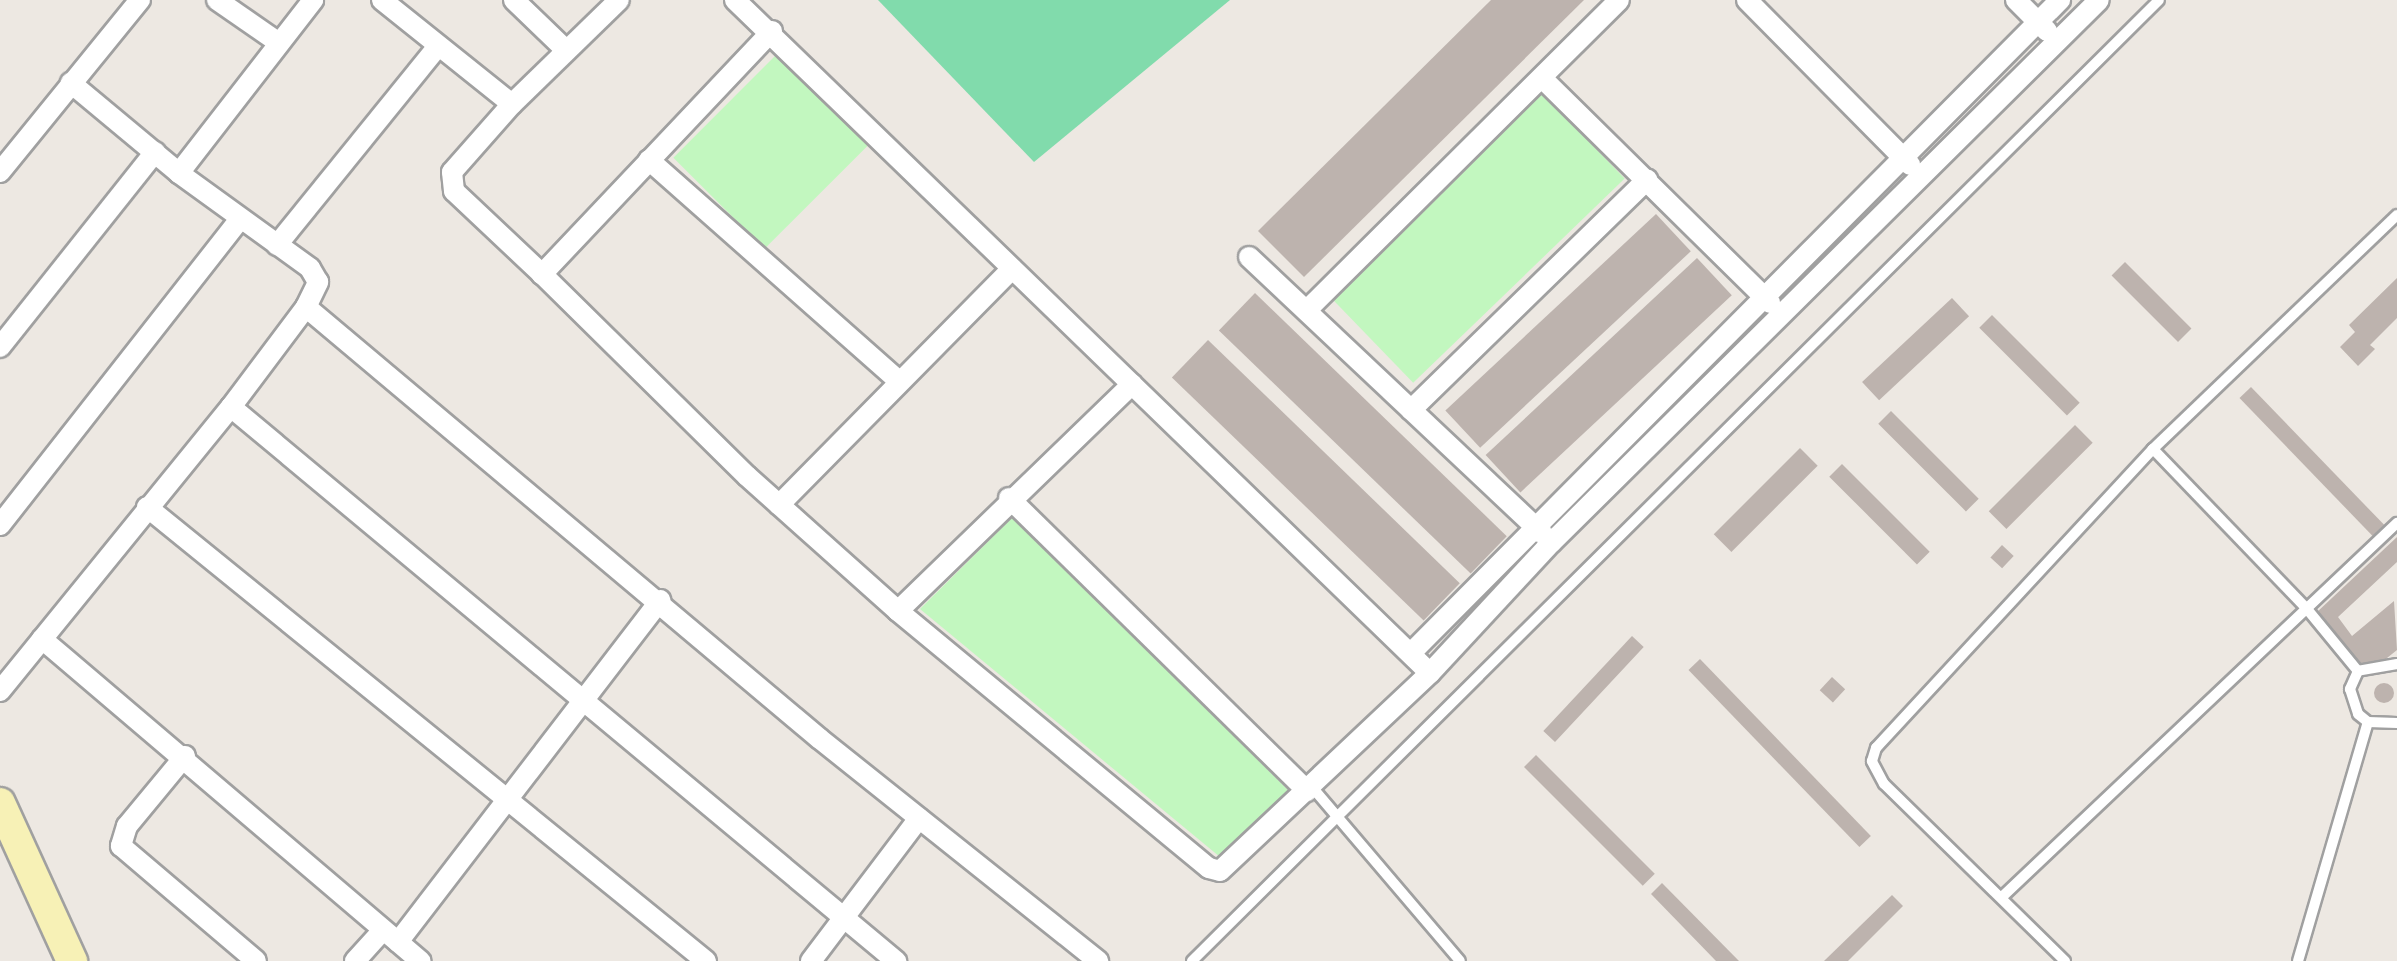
<!DOCTYPE html>
<style>
body{margin:0}
#map{position:relative;width:2397px;height:961px;overflow:hidden;background:#ede8e2;font-family:Karla,sans-serif}
div>[style]{position:absolute}
.park>*{inset:0;background:#c2f7bf;transform-origin:0 0}
.pitch>*{inset:0;background:#81dbac}
.building>*{inset:0;background:#bdb3ae;transform-origin:0 0}
.round{border-radius:50%}
.roads{filter:drop-shadow(2px 0 #a0a0a0) drop-shadow(-2px 0 #a0a0a0) drop-shadow(0 2px #a0a0a0) drop-shadow(0 -2px #a0a0a0)}
.lane>*{height:10px;margin:-5px;padding:0 5px;transform-origin:5px;border-radius:5px;background:#fff}
.street>*{height:20px;margin:-10px;padding:0 10px;transform-origin:10px;border-radius:10px;background:#fff}
.secondary>*{height:30px;margin:-15px;padding:0 15px;transform-origin:15px;border-radius:15px;background:#f7f1b6}
span{translate:-50% -50%;white-space:nowrap;text-align:center;line-height:1.15;-webkit-text-stroke:6px #fff;paint-order:stroke}
</style>
<div id="map">
<div class="park">
<div style="left:778px;top:53px;width:129px;height:148px;rotate:45deg"></div>
<div style="left:1542px;top:93px;width:119px;height:294px;rotate:46deg"></div>
<div style="clip-path:polygon(1014px 516px,1289px 791px,1220px 857px,920px 609px)"></div>
</div>
<div class="pitch">
<div style="clip-path:polygon(878px 0,1230px 0,1034px 162px)"></div>
</div>
<div class="building">
<div style="clip-path:polygon(1491px 0,1584px 0,1304px 277px,1258px 231px)"></div>
<div style="left:1656px;top:214px;width:51px;height:288px;rotate:47deg"></div>
<div style="left:1697px;top:258px;width:51px;height:289px;rotate:47deg"></div>
<div style="left:2125px;top:262px;width:94px;height:19px;rotate:45deg"></div>
<div style="clip-path:polygon(2397px 278px,2397px 318px,2370px 345px,2375px 349px,2358px 366px,2340px 347px,2355px 332px,2349px 325px)"></div>
<div style="left:1255px;top:293px;width:350px;height:52px;rotate:44deg"></div>
<div style="left:1952px;top:298px;width:25px;height:123px;rotate:47deg"></div>
<div style="left:1992px;top:315px;width:124px;height:18px;rotate:45deg"></div>
<div style="left:1208px;top:340px;width:350px;height:52px;rotate:44deg"></div>
<div style="left:2251px;top:387px;width:192px;height:16px;rotate:46deg"></div>
<div style="left:1891px;top:411px;width:124px;height:18px;rotate:45deg"></div>
<div style="left:2075px;top:425px;width:25px;height:122px;rotate:45deg"></div>
<div style="left:1800px;top:448px;width:25px;height:122px;rotate:45deg"></div>
<div style="left:1842px;top:464px;width:124px;height:18px;rotate:45deg"></div>
<div style="clip-path:polygon(2397px 537px,2397px 562px,2338px 617px,2352px 636px,2394px 601px,2397px 650px,2377px 666px,2372px 661px,2357px 667px,2316px 613px)"></div>
<div style="left:2002px;top:545px;width:16px;height:17px;rotate:43deg"></div>
<div style="left:1632px;top:636px;width:16px;height:130px;rotate:43deg"></div>
<div style="left:1700px;top:659px;width:246px;height:16px;rotate:46deg"></div>
<div style="left:1832px;top:677px;width:18px;height:18px;rotate:43deg"></div>
<div class="round" style="left:2374px;top:683px;width:20px;height:20px"></div>
<div style="left:1536px;top:755px;width:168px;height:17px;rotate:45deg"></div>
<div style="clip-path:polygon(1662px 883px,1739px 961px,1716px 961px,1651px 894px)"></div>
<div style="clip-path:polygon(1892px 895px,1903px 906px,1848px 961px,1824px 961px)"></div>
</div>
<div class="roads">
<div class="lane">
<div style="left:2153px;top:449px;width:222px;rotate:46.1deg"></div>
<div style="left:2307px;top:609px;width:80px;rotate:50.6deg"></div>
<div style="left:2397px;top:664px;width:40px;rotate:170deg"></div>
<div style="left:2358px;top:671px;width:20px;rotate:114deg"></div>
<div style="left:2350px;top:689px;width:26px;rotate:72deg"></div>
<div style="left:2358px;top:714px;width:13px;rotate:39deg"></div>
<div style="left:2368px;top:722px;width:29px;rotate:2deg"></div>
<div style="left:1312px;top:787px;width:228px;rotate:49.6deg"></div>
<div style="left:2003px;top:896px;width:543px;rotate:-43.43deg"></div>
<div style="left:1192px;top:961px;width:1363px;rotate:-44.82deg"></div>
<div style="left:2065px;top:961px;width:253px;rotate:-135.6deg"></div>
<div style="left:1884px;top:784px;width:26px;rotate:-118deg"></div>
<div style="left:1872px;top:761px;width:14px;rotate:-73deg"></div>
<div style="left:1876px;top:748px;width:408px;rotate:-47.2deg"></div>
<div style="left:2153px;top:449px;width:338px;rotate:-43.8deg"></div>
<div style="left:2298px;top:961px;width:249px;rotate:-73.7deg"></div>
</div>
<div class="street">
<div style="left:217px;top:0;width:75px;rotate:34.7deg"></div>
<div style="left:382px;top:0;width:166px;rotate:38.7deg"></div>
<div style="left:514px;top:0;width:72px;rotate:43.9deg"></div>
<div style="left:735px;top:0;width:967px;rotate:44.08deg"></div>
<div style="left:1747px;top:0;width:232px;rotate:45.3deg"></div>
<div style="left:2016px;top:0;width:44px;rotate:45deg"></div>
<div style="left:772px;top:31px;width:335px;rotate:133.4deg"></div>
<div style="left:542px;top:274px;width:288px;rotate:44.6deg"></div>
<div style="left:747px;top:476px;width:203px;rotate:41.8deg"></div>
<div style="left:898px;top:611px;width:403px;rotate:39.6deg"></div>
<div style="left:1209px;top:868px;width:11px;rotate:15deg"></div>
<div style="left:1220px;top:871px;width:289px;rotate:-43.3deg"></div>
<div style="left:1430px;top:673px;width:178px;rotate:-47.1deg"></div>
<div style="left:1551px;top:543px;width:771px;rotate:-44.74deg"></div>
<div style="left:1543px;top:79px;width:319px;rotate:44.6deg"></div>
<div style="left:649px;top:160px;width:334px;rotate:41.5deg"></div>
<div style="left:0;top:172px;width:222px;rotate:-50.9deg"></div>
<div style="left:179px;top:173px;width:219px;rotate:-52.2deg"></div>
<div style="left:277px;top:245px;width:256px;rotate:-51deg"></div>
<div style="left:1249px;top:257px;width:404px;rotate:43.3deg"></div>
<div style="left:542px;top:274px;width:121px;rotate:-136.7deg"></div>
<div style="left:454px;top:191px;width:19px;rotate:-96deg"></div>
<div style="left:452px;top:172px;width:91px;rotate:-48.6deg"></div>
<div style="left:512px;top:104px;width:149px;rotate:-44.2deg"></div>
<div style="left:306px;top:307px;width:671px;rotate:40.05deg"></div>
<div style="left:820px;top:739px;width:356px;rotate:38.6deg"></div>
<div style="left:1308px;top:309px;width:438px;rotate:-44.8deg"></div>
<div style="left:0;top:347px;width:249px;rotate:-51.5deg"></div>
<div style="left:231px;top:407px;width:866px;rotate:39.8deg"></div>
<div style="left:1411px;top:410px;width:330px;rotate:-44.3deg"></div>
<div style="left:1009px;top:498px;width:418px;rotate:44.5deg"></div>
<div style="left:779px;top:505px;width:332px;rotate:-45.4deg"></div>
<div style="left:147px;top:507px;width:720px;rotate:39.08deg"></div>
<div style="left:0;top:525px;width:389px;rotate:-51.9deg"></div>
<div style="left:898px;top:611px;width:326px;rotate:-44.1deg"></div>
<div style="left:42px;top:639px;width:497px;rotate:40.4deg"></div>
<div style="left:1411px;top:653px;width:921px;rotate:-45.18deg"></div>
<div style="left:0;top:691px;width:366px;rotate:-50.9deg"></div>
<div style="left:231px;top:407px;width:125px;rotate:-53.1deg"></div>
<div style="left:306px;top:307px;width:28px;rotate:-64deg"></div>
<div style="left:318px;top:282px;width:16px;rotate:-120deg"></div>
<div style="left:310px;top:268px;width:162px;rotate:-144.1deg"></div>
<div style="left:179px;top:173px;width:141px;rotate:-140.2deg"></div>
<div style="left:185px;top:756px;width:91px;rotate:129.6deg"></div>
<div style="left:127px;top:826px;width:21px;rotate:107deg"></div>
<div style="left:121px;top:846px;width:177px;rotate:40.4deg"></div>
<div style="left:398px;top:942px;width:431px;rotate:-52.5deg"></div>
<div style="left:355px;top:961px;width:42px;rotate:-47.9deg"></div>
<div style="left:811px;top:961px;width:179px;rotate:-52.9deg"></div>
</div>
<div class="secondary">
<div style="left:0;top:803px;width:174px;rotate:65.5deg"></div>
</div>
</div>
</div>
